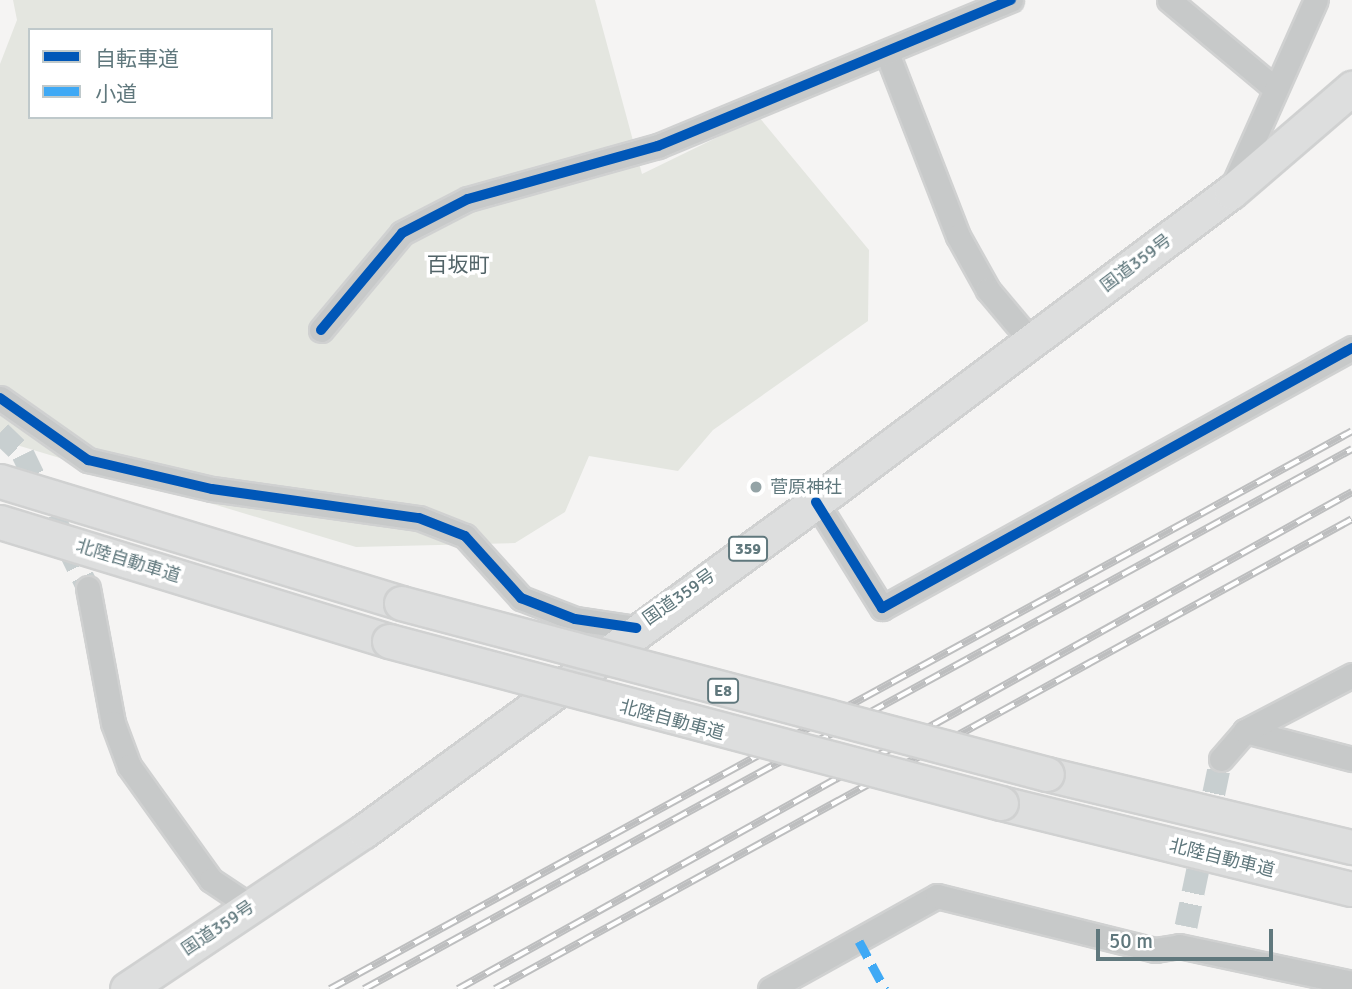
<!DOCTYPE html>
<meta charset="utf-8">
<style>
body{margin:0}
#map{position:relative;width:1352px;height:989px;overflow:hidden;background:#f5f4f3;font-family:Signika,"Noto Sans JP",sans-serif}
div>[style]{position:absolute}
.green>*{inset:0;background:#e4e6e0}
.minor-tunnel>*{height:23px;margin-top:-11.5px;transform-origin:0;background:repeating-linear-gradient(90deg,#c8cfd0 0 23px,transparent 0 34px)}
.roads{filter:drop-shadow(2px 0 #d0d1d1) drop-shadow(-2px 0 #d0d1d1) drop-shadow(0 2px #d0d1d1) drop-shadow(0 -2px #d0d1d1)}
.minor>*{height:23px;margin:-11.5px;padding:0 11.5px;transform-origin:11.5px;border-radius:11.5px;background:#c7c9c9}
.highway>*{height:33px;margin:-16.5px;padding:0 16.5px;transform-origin:16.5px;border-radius:16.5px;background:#dddede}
.rail>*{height:8px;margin-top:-4px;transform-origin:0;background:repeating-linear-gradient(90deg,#fff 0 16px,#bdbebf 0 32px);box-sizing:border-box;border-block:2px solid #bdbebf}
.bridges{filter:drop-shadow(2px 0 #d0d1d1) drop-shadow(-2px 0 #d0d1d1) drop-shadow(0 2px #d0d1d1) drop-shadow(0 -2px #d0d1d1)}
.highway-bridge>*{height:33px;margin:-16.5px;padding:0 16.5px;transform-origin:16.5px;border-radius:16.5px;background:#dddede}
.quiet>*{height:9px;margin-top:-4.5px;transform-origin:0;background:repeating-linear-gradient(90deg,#3fa9f5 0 18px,transparent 0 27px)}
.cycleway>*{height:10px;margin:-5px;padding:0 5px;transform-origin:5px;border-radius:5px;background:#0057b8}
.dots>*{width:19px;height:19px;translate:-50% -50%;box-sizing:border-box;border:4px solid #fff;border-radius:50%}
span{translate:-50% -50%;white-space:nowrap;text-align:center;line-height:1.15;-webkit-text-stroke:7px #fff;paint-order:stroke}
.shield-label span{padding:2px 5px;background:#fff;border:2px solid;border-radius:5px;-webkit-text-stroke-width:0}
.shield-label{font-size:16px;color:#60787d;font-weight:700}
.street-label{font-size:18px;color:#60787d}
.poi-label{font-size:18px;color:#60787d}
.left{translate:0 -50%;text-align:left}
.quarter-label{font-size:21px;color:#526468}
.legend{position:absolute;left:28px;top:28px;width:245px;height:91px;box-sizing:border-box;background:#fff;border:2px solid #bfc9cb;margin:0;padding:9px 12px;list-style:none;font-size:21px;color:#60787d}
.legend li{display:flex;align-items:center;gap:14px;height:35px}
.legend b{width:35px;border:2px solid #bfc9cb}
.scale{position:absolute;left:1096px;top:929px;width:177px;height:32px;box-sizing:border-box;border:4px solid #60787d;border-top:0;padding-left:9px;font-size:21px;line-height:24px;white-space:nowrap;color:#60787d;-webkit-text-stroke:5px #fff;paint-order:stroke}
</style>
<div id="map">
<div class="green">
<div style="clip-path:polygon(evenodd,13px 0,595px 0,642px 174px,759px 117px,869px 250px,868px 321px,713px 430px,678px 471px,589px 456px,565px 512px,515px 543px,356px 547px,0 440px,0 64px,17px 20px,13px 0,30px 30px,271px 30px,271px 117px,30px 117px,30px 30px)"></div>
</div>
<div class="minor-tunnel">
<div style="left:0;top:432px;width:32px;rotate:44deg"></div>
<div style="left:23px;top:454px;width:149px;rotate:64.1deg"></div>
<div style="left:1186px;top:926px;width:171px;rotate:-78.2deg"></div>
</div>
<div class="roads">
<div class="minor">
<div style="left:1169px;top:0;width:136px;rotate:39.9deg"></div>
<div style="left:887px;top:53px;width:196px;rotate:68.8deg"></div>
<div style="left:958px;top:236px;width:62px;rotate:60.9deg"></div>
<div style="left:988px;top:290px;width:67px;rotate:49.9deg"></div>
<div style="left:1233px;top:186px;width:204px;rotate:-66deg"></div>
<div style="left:321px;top:330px;width:126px;rotate:-50.1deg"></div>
<div style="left:402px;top:233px;width:74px;rotate:-27.3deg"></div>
<div style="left:468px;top:199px;width:197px;rotate:-15.6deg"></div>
<div style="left:658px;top:146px;width:382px;rotate:-22.5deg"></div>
<div style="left:0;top:398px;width:108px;rotate:35.2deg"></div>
<div style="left:88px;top:460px;width:127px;rotate:13.2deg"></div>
<div style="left:212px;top:489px;width:209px;rotate:8deg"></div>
<div style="left:419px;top:518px;width:49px;rotate:21.4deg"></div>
<div style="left:465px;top:536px;width:84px;rotate:47.9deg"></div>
<div style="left:521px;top:598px;width:58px;rotate:21.3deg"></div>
<div style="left:575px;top:619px;width:62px;rotate:8.4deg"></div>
<div style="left:816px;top:502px;width:125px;rotate:58.1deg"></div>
<div style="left:882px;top:608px;width:537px;rotate:-28.95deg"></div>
<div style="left:88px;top:588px;width:137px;rotate:79.5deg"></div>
<div style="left:113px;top:723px;width:46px;rotate:69.6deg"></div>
<div style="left:129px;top:766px;width:140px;rotate:54.3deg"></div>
<div style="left:211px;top:880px;width:47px;rotate:33.7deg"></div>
<div style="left:1245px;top:731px;width:111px;rotate:14.7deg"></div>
<div style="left:1221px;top:759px;width:37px;rotate:-49deg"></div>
<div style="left:1245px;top:731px;width:121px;rotate:-27.6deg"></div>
<div style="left:770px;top:989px;width:191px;rotate:-29.1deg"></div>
<div style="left:937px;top:896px;width:225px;rotate:13.9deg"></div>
<div style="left:1155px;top:950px;width:24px;rotate:-9deg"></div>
<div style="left:1179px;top:946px;width:177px;rotate:12.1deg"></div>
</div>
<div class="highway">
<div style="left:0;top:481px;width:419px;rotate:16.9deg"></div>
<div style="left:0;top:522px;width:407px;rotate:17deg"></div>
<div style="left:1047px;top:774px;width:314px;rotate:13.5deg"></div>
<div style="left:1001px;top:803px;width:361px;rotate:13.8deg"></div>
<div style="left:127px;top:989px;width:285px;rotate:-33.7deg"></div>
<div style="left:364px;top:831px;width:578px;rotate:-36.06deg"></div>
<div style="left:831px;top:491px;width:499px;rotate:-36.8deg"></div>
<div style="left:1231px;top:192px;width:160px;rotate:-40.7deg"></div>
</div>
</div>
<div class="rail">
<div style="left:330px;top:989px;width:1164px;rotate:-28.63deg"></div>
<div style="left:364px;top:989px;width:1126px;rotate:-28.66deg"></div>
<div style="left:458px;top:989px;width:1023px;rotate:-29.07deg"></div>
<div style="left:495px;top:989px;width:977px;rotate:-28.74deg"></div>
</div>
<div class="bridges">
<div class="highway-bridge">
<div style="left:401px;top:603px;width:668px;rotate:14.83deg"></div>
<div style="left:389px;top:641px;width:633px;rotate:14.83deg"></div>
</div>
</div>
<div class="quiet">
<div style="left:859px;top:941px;width:55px;rotate:61.6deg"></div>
</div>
<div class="cycleway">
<div style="left:321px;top:330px;width:126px;rotate:-50.1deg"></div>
<div style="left:402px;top:233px;width:74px;rotate:-27.3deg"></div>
<div style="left:468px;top:199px;width:197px;rotate:-15.6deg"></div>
<div style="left:658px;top:146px;width:382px;rotate:-22.5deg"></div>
<div style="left:0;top:398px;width:108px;rotate:35.2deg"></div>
<div style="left:88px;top:460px;width:127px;rotate:13.2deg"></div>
<div style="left:212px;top:489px;width:209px;rotate:8deg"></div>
<div style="left:419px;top:518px;width:49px;rotate:21.4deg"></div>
<div style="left:465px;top:536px;width:84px;rotate:47.9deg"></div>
<div style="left:521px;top:598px;width:58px;rotate:21.3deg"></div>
<div style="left:575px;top:619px;width:62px;rotate:8.4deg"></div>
<div style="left:816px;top:502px;width:125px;rotate:58.1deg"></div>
<div style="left:882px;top:608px;width:537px;rotate:-28.95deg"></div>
</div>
<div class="dots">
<div style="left:756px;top:487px;background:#94a3a6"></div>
</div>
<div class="shield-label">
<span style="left:748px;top:549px">359</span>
<span style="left:723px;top:691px">E8</span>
</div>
<div class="street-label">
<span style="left:1136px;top:263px;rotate:-37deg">国道359号</span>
<span style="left:128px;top:561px;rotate:17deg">北陸自動車道</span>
<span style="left:679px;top:597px;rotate:-35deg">国道359号</span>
<span style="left:672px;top:720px;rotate:15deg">北陸自動車道</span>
<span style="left:1222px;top:858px;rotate:14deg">北陸自動車道</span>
<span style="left:218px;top:928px;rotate:-34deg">国道359号</span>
</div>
<div class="poi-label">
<span class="left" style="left:770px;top:487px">菅原神社</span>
</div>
<div class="quarter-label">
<span style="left:458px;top:265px">百坂町</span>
</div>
<ul class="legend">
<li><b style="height:9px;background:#0057b8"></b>自転車道</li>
<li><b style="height:9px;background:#3fa9f5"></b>小道</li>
</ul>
<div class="scale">50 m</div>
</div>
